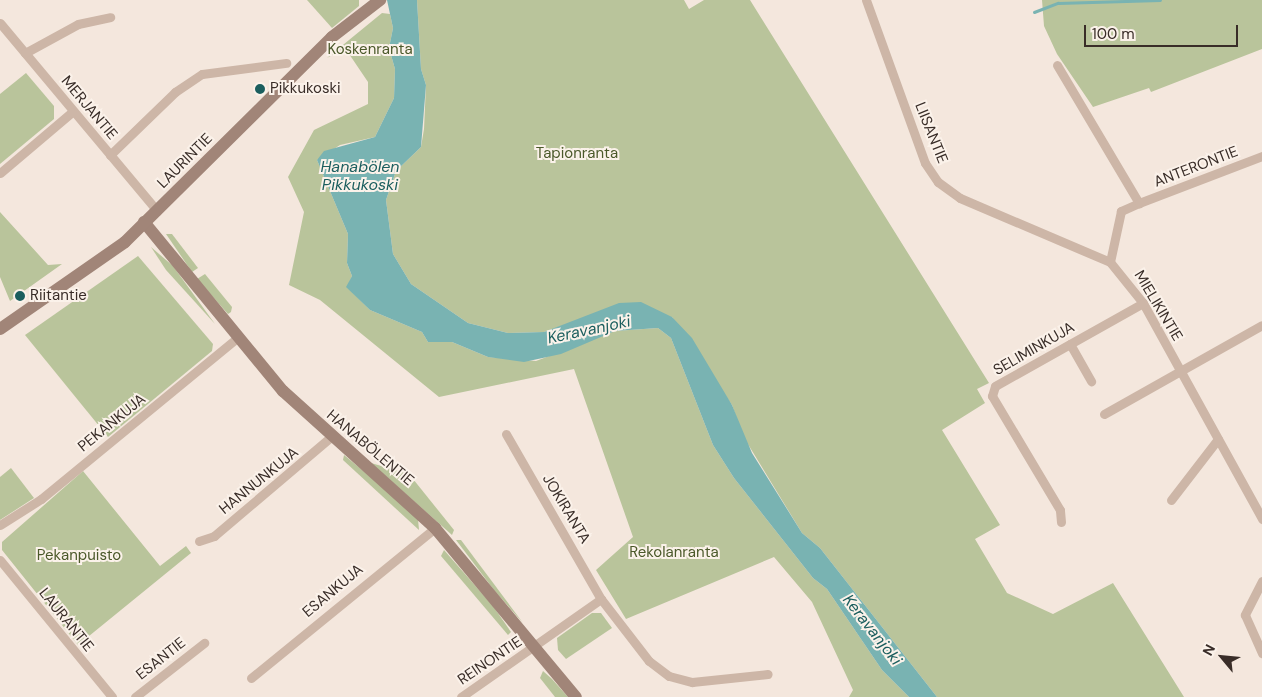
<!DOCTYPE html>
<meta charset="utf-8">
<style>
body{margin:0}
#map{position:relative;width:1262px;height:697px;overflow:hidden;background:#f4e7dd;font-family:"DM Sans",sans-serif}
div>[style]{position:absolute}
.green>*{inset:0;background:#b9c49b}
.water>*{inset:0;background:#79b3b2}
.stream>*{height:3px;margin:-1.5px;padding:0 1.5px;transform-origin:1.5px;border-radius:1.5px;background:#79b3b2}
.street>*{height:9px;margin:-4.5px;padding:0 4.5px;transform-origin:4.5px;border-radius:4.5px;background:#cdb6a7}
.secondary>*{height:12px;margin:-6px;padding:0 6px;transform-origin:6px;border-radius:6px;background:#a18578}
.dots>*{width:14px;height:14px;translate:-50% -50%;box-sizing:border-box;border:2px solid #fbf2ea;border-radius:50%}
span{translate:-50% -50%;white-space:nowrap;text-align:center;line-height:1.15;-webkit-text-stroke:4px #fbf2ea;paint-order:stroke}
.park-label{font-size:15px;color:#4b592a}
.poi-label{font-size:15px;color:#392d28}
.left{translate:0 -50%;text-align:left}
.street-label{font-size:15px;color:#392d28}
.water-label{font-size:16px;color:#1b5e5e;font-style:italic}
.north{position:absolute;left:1197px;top:632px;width:50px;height:50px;-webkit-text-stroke:4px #fbf2ea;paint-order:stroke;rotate:298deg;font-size:14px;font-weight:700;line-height:20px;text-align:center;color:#392d28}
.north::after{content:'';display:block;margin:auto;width:18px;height:22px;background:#392d28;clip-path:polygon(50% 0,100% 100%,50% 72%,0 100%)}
.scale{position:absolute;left:1084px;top:25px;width:154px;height:22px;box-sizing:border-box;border:2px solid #392d28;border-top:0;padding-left:6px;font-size:15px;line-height:18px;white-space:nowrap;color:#392d28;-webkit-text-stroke:4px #fbf2ea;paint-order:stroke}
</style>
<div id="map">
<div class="green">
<div style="clip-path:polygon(307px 0,359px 0,359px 6px,332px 28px)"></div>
<div style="clip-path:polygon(417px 0,684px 0,689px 9px,704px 0,750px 0,989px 383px,977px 389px,985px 403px,942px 430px,1000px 525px,975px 539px,1007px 593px,1053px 614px,1113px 583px,1184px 697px,937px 697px,820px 548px,802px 533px,743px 436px,732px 405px,672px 317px,599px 313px,544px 332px,508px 333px,468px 323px,411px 284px,393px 254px,386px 200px,396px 171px,421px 147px,424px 129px,426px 85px,421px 69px)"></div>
<div style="clip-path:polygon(1042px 0,1262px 0,1262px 49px,1151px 92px,1149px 88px,1093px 107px,1057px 54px,1044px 26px)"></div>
<div style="clip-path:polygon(382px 13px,390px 14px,393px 28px,389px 48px,395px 69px,394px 98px,375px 137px,340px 145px,317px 160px,348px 234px,347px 263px,352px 276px,347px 287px,370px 310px,422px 332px,428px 342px,452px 342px,488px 357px,536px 361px,615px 331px,658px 328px,671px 338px,713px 445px,734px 478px,813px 578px,827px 589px,882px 670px,909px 697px,849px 697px,853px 690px,812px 602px,774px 557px,626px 619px,596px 570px,633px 537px,574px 369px,439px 397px,320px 300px,289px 285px,304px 212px,288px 177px,314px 130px,368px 104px,368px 82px,345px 48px,327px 58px)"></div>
<div style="clip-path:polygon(26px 73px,54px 106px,54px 119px,0 164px,0 94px)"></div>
<div style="clip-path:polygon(0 212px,48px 265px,62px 264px,10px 301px,0 277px)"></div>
<div style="clip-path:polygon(166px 234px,172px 234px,198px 268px,192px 272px)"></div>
<div style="clip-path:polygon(151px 247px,173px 266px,215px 324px,166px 270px)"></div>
<div style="clip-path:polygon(138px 256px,213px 344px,212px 351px,108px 437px,25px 335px)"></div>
<div style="clip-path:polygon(205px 274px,232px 307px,231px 312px,228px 314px,197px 279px)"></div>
<div style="clip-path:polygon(344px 455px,407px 507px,418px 519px,419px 530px,343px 460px)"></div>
<div style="clip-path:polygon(371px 463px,409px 474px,454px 530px,452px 535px)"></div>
<div style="clip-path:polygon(11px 468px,34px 498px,0 520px,0 477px)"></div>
<div style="clip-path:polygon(83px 471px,160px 566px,186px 546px,191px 553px,78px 645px,2px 550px,2px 542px)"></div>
<div style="clip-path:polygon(456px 540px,461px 540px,523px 623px,494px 590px)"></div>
<div style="clip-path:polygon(444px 550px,493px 606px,511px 632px,508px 635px,441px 556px)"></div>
<div style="clip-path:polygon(592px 613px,601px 613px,612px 628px,566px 659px,558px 650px,557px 638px)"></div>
<div style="clip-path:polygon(543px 671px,552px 679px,568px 697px,555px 697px,540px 678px)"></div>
</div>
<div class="water">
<div style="clip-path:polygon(387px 0,417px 0,421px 69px,426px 85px,421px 147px,396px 171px,386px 200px,393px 254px,411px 284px,468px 323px,508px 333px,544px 332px,619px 303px,641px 302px,672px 317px,692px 338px,732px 405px,752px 453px,802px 533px,820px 548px,937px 697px,909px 697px,882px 670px,827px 589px,813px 578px,734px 478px,713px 445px,671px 338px,658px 328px,615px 331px,561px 354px,524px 362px,488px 357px,452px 342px,428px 342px,422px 332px,370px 310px,346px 287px,352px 276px,347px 263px,348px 234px,317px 160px,324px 151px,375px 137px,394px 98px,395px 69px,389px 48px,393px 28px)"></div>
</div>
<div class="stream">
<div style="left:1034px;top:12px;width:26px;rotate:-21deg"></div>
<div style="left:1058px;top:3px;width:102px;rotate:-1.7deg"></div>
</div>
<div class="street">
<div style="left:866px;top:0;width:173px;rotate:70.1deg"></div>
<div style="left:925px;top:163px;width:23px;rotate:56deg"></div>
<div style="left:938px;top:182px;width:27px;rotate:36deg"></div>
<div style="left:960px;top:198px;width:163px;rotate:23.1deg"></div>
<div style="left:0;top:23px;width:245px;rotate:50.1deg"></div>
<div style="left:25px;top:53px;width:60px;rotate:-28.7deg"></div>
<div style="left:78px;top:24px;width:33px;rotate:-12deg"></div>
<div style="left:1057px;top:65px;width:161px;rotate:59.3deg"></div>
<div style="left:1139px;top:203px;width:20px;rotate:156deg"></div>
<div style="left:1121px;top:211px;width:52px;rotate:102.2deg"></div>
<div style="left:1110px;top:262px;width:53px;rotate:51.2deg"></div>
<div style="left:1143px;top:303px;width:247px;rotate:61.1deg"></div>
<div style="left:110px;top:155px;width:91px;rotate:-44.1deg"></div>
<div style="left:175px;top:92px;width:32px;rotate:-34deg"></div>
<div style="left:202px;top:74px;width:85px;rotate:-7.5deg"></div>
<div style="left:0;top:173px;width:94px;rotate:-40.3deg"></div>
<div style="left:1139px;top:203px;width:132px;rotate:-20.9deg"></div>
<div style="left:1070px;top:344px;width:43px;rotate:60.4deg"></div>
<div style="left:1104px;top:414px;width:181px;rotate:-29.4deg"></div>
<div style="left:506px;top:434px;width:190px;rotate:60.1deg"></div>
<div style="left:1171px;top:500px;width:77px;rotate:-52.4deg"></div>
<div style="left:1061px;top:522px;width:12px;rotate:-95deg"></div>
<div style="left:1060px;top:510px;width:133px;rotate:-120.8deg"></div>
<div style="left:992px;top:396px;width:10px;rotate:-73deg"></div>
<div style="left:995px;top:386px;width:170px;rotate:-29.3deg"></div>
<div style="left:0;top:525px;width:49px;rotate:-32.4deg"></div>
<div style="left:41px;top:499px;width:255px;rotate:-39.4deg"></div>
<div style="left:199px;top:541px;width:16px;rotate:-18deg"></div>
<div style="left:214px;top:536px;width:155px;rotate:-40.3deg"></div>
<div style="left:0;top:560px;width:177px;rotate:50.7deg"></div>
<div style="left:1262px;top:581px;width:38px;rotate:117deg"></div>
<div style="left:1245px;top:615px;width:42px;rotate:65.9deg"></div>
<div style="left:251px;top:678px;width:237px;rotate:-39.2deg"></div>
<div style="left:135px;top:697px;width:88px;rotate:-38deg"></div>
<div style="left:461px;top:697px;width:171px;rotate:-35deg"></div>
<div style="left:601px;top:599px;width:78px;rotate:52.3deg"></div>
<div style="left:649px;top:661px;width:25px;rotate:37deg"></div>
<div style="left:669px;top:676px;width:24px;rotate:15deg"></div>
<div style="left:692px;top:682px;width:76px;rotate:-6deg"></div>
</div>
<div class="secondary">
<div style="left:144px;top:222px;width:219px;rotate:50.6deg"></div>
<div style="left:283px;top:391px;width:205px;rotate:42deg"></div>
<div style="left:435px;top:528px;width:220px;rotate:50.2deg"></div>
<div style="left:0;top:329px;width:152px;rotate:-34.8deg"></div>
<div style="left:125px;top:242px;width:291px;rotate:-44.7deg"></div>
<div style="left:332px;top:37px;width:61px;rotate:-37.6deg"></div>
</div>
<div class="dots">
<div style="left:260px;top:89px;background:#1b5e5e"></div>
<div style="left:20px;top:296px;background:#1b5e5e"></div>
</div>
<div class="park-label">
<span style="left:370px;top:50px">Koskenranta</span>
<span style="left:577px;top:154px">Tapionranta</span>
<span style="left:674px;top:553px">Rekolanranta</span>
<span style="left:79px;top:556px">Pekanpuisto</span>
</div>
<div class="poi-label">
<span class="left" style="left:270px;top:89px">Pikkukoski</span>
<span class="left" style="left:30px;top:296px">Riitantie</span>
</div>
<div class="street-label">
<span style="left:89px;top:108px;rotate:50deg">MERJANTIE</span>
<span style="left:931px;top:133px;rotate:68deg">LIISANTIE</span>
<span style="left:185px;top:161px;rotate:-45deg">LAURINTIE</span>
<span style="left:1196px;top:167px;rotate:-21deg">ANTERONTIE</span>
<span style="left:1158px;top:306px;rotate:59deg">MIELIKINTIE</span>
<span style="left:1034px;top:349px;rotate:-30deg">SELIMINKUJA</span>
<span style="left:112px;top:423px;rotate:-39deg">PEKANKUJA</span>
<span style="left:370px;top:448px;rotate:40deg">HANABÖLENTIE</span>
<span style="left:259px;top:481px;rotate:-39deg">HANNUNKUJA</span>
<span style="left:566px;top:509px;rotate:59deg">JOKIRANTA</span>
<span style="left:333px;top:591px;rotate:-40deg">ESANKUJA</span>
<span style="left:66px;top:620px;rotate:51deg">LAURANTIE</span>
<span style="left:161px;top:659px;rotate:-38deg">ESANTIE</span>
<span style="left:490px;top:661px;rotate:-34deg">REINONTIE</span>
</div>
<div class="water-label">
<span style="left:360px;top:176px">Hanabölen<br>Pikkukoski</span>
<span style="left:589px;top:330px;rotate:-12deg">Keravanjoki</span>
<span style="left:872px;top:630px;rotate:52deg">Keravanjoki</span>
</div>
<div class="north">N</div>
<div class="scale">100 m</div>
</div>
